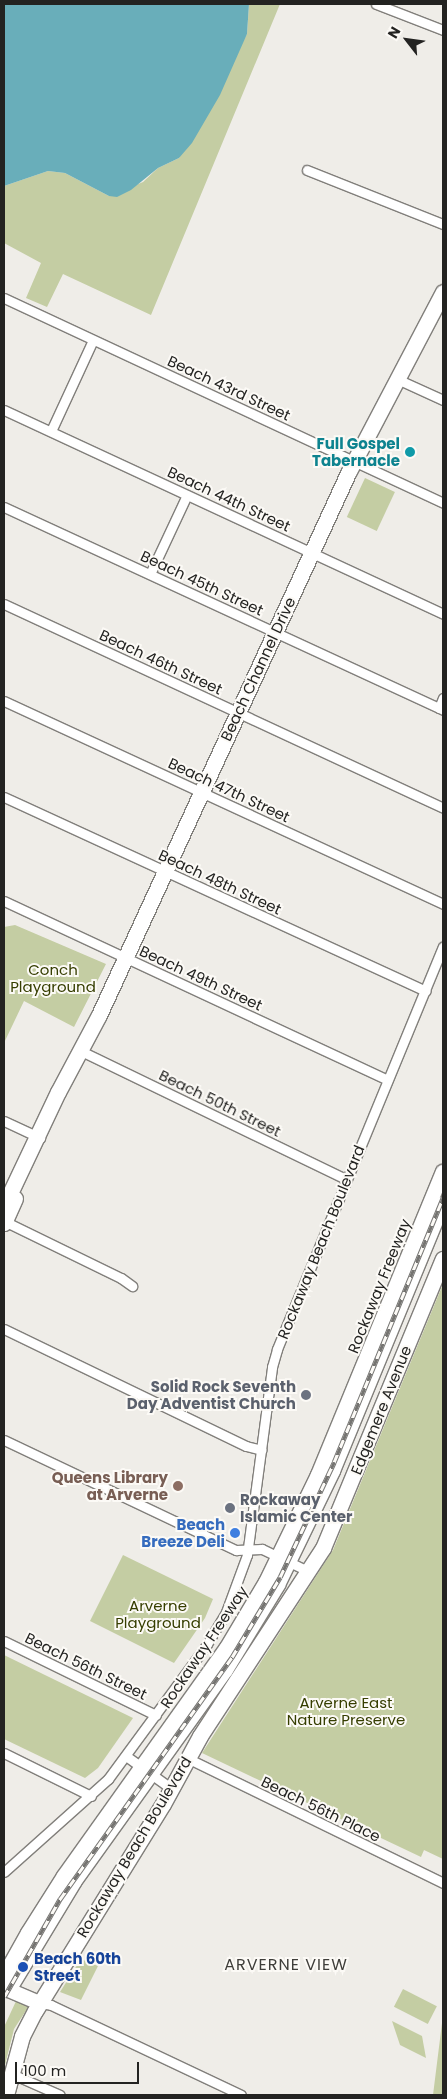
<!DOCTYPE html>
<style>
body{margin:0}
#map{position:relative;width:447px;height:2099px;overflow:hidden;background:#efede8;font-family:Poppins,sans-serif}
div>[style]{position:absolute}
.green>*{inset:0;background:#c4cda3;transform-origin:0 0}
.water>*{inset:0;background:#69aeba}
.roads{filter:drop-shadow(1px 0 #817f7b) drop-shadow(-1px 0 #817f7b) drop-shadow(0 1px #817f7b) drop-shadow(0 -1px #817f7b)}
.street>*{height:9px;margin:-4.5px;padding:0 4.5px;transform-origin:4.5px;border-radius:4.5px;background:#fff}
.secondary>*{height:14px;margin:-7px;padding:0 7px;transform-origin:7px;border-radius:7px;background:#fff}
.primary>*{height:15px;margin:-7.5px;padding:0 7.5px;transform-origin:7.5px;border-radius:7.5px;background:#fff}
.rail>*{height:4.5px;margin-top:-2.25px;transform-origin:0;background:repeating-linear-gradient(90deg,#fcfaf6 0 8px,#757471 0 16px);box-sizing:border-box;border-block:1px solid #757471}
.dots>*{width:14px;height:14px;translate:-50% -50%;box-sizing:border-box;border:2px solid #fcfaf6;border-radius:50%}
span{translate:-50% -50%;white-space:nowrap;text-align:center;line-height:1.15;-webkit-text-stroke:4px #fcfaf6;paint-order:stroke}
.street-label{font-size:15px;color:#232321}
.culture-label{font-size:15px;color:#0d838f;font-weight:700}
.right{translate:-100% -50%;text-align:right}
.park-label{font-size:15px;color:#363e00}
.worship-label{font-size:15px;color:#5b616d;font-weight:700}
.left{translate:0 -50%;text-align:left}
.education-label{font-size:15px;color:#785e54;font-weight:700}
.shop-label{font-size:15px;color:#366cbe;font-weight:700}
.transit-label{font-size:15px;color:#164399;font-weight:700}
.neighbourhood-label{font-size:16px;color:#3f3e3a;letter-spacing:1px}
.frame{position:absolute;inset:0;border:5px solid #232321;pointer-events:none}
.north{position:absolute;left:382px;top:15px;width:50px;height:50px;-webkit-text-stroke:4px #fcfaf6;paint-order:stroke;rotate:300deg;font-size:14px;font-weight:700;line-height:20px;text-align:center;color:#232321}
.north::after{content:'';display:block;margin:auto;width:18px;height:22px;background:#232321;clip-path:polygon(50% 0,100% 100%,50% 72%,0 100%)}
.scale{position:absolute;left:15px;top:2062px;width:124px;height:22px;box-sizing:border-box;border:2px solid #232321;border-top:0;padding-left:6px;font-size:15px;line-height:18px;white-space:nowrap;color:#232321;-webkit-text-stroke:4px #fcfaf6;paint-order:stroke}
</style>
<div id="map">
<div class="green">
<div style="clip-path:polygon(249px 4px,280px 4px,151px 315px,63px 274px,47px 307px,26px 298px,41px 263px,4px 243px,4px 186px,48px 171px,65px 173px,109px 196px,143px 182px,158px 168px,179px 158px,247px 34px)"></div>
<div style="left:365px;top:478px;width:33px;height:43px;rotate:25deg"></div>
<div style="clip-path:polygon(15px 925px,106px 964px,74px 1027px,24px 1001px,4px 1043px,4px 927px)"></div>
<div style="clip-path:polygon(443px 1284px,443px 1859px,424px 1850px,421px 1857px,202px 1753px,333px 1550px)"></div>
<div style="clip-path:polygon(123px 1555px,213px 1599px,205px 1618px,174px 1663px,90px 1621px)"></div>
<div style="clip-path:polygon(4px 1655px,133px 1718px,98px 1768px,85px 1778px,4px 1739px)"></div>
<div style="clip-path:polygon(81px 1959px,98px 1966px,81px 2000px,60px 1992px)"></div>
<div style="left:403px;top:1989px;width:38px;height:20px;rotate:27deg"></div>
<div style="clip-path:polygon(17px 1999px,29px 2006px,14px 2029px,4px 2069px,4px 2027px)"></div>
<div style="clip-path:polygon(443px 2015px,443px 2095px,433px 2095px)"></div>
<div style="clip-path:polygon(392px 2021px,422px 2036px,426px 2058px,400px 2045px)"></div>
</div>
<div class="water">
<div style="clip-path:polygon(4px 4px,249px 4px,247px 34px,220px 95px,192px 143px,179px 158px,158px 168px,131px 190px,117px 197px,109px 196px,65px 173px,48px 171px,4px 186px)"></div>
</div>
<div class="roads">
<div class="street">
<div style="left:376px;top:4px;width:72px;rotate:21.2deg"></div>
<div style="left:307px;top:170px;width:146px;rotate:21.7deg"></div>
<div style="left:4px;top:298px;width:485px;rotate:25deg"></div>
<div style="left:397px;top:379px;width:51px;rotate:24.5deg"></div>
<div style="left:4px;top:410px;width:484px;rotate:24.9deg"></div>
<div style="left:51px;top:431px;width:100px;rotate:-65.2deg"></div>
<div style="left:4px;top:507px;width:484px;rotate:24.8deg"></div>
<div style="left:150px;top:574px;width:87px;rotate:-64.9deg"></div>
<div style="left:4px;top:604px;width:484px;rotate:24.9deg"></div>
<div style="left:4px;top:701px;width:484px;rotate:24.8deg"></div>
<div style="left:439px;top:708px;width:11px;rotate:-68deg"></div>
<div style="left:4px;top:797px;width:464px;rotate:24.7deg"></div>
<div style="left:4px;top:901px;width:423px;rotate:25deg"></div>
<div style="left:81px;top:1051px;width:294px;rotate:25.8deg"></div>
<div style="left:4px;top:1121px;width:40px;rotate:25deg"></div>
<div style="left:4px;top:1221px;width:130px;rotate:26deg"></div>
<div style="left:121px;top:1278px;width:14px;rotate:36deg"></div>
<div style="left:4px;top:1329px;width:269px;rotate:25.8deg"></div>
<div style="left:246px;top:1446px;width:16px;rotate:14deg"></div>
<div style="left:4px;top:1440px;width:257px;rotate:25.4deg"></div>
<div style="left:236px;top:1550px;width:26px;rotate:-2deg"></div>
<div style="left:262px;top:1549px;width:51px;rotate:25.6deg"></div>
<div style="left:4px;top:1641px;width:169px;rotate:26deg"></div>
<div style="left:4px;top:1753px;width:97px;rotate:26.3deg"></div>
<div style="left:126px;top:1756px;width:57px;rotate:35.7deg"></div>
<div style="left:187px;top:1758px;width:285px;rotate:26deg"></div>
<div style="left:4px;top:1872px;width:140px;rotate:-41.8deg"></div>
<div style="left:108px;top:1779px;width:167px;rotate:-53.7deg"></div>
<div style="left:207px;top:1644px;width:37px;rotate:-59deg"></div>
<div style="left:226px;top:1612px;width:61px;rotate:-69.8deg"></div>
<div style="left:247px;top:1555px;width:190px;rotate:-82.4deg"></div>
<div style="left:272px;top:1367px;width:19px;rotate:-74deg"></div>
<div style="left:277px;top:1349px;width:435px;rotate:-67.6deg"></div>
<div style="left:40px;top:2003px;width:11px;rotate:10deg"></div>
<div style="left:51px;top:2005px;width:210px;rotate:25.3deg"></div>
<div style="left:12px;top:2074px;width:52px;rotate:23.6deg"></div>
</div>
<div class="secondary">
<div style="left:4px;top:1976px;width:49px;rotate:-60.8deg"></div>
<div style="left:28px;top:1933px;width:67px;rotate:-57.7deg"></div>
<div style="left:64px;top:1876px;width:279px;rotate:-54.5deg"></div>
<div style="left:226px;top:1649px;width:78px;rotate:-59.2deg"></div>
<div style="left:266px;top:1582px;width:119px;rotate:-64.1deg"></div>
<div style="left:318px;top:1475px;width:328px;rotate:-67.6deg"></div>
<div style="left:4px;top:1988px;width:39px;rotate:23deg"></div>
<div style="left:9px;top:1990px;width:127px;rotate:-58.8deg"></div>
<div style="left:75px;top:1881px;width:259px;rotate:-54.4deg"></div>
<div style="left:226px;top:1670px;width:100px;rotate:-58.5deg"></div>
<div style="left:278px;top:1585px;width:127px;rotate:-64.2deg"></div>
<div style="left:333px;top:1471px;width:289px;rotate:-67.6deg"></div>
</div>
<div class="primary">
<div style="left:4px;top:1206px;width:126px;rotate:-64.7deg"></div>
<div style="left:58px;top:1092px;width:87px;rotate:-62deg"></div>
<div style="left:99px;top:1015px;width:599px;rotate:-65.32deg"></div>
<div style="left:349px;top:471px;width:202px;rotate:-62.3deg"></div>
<div style="left:4px;top:1223px;width:27px;rotate:-66deg"></div>
<div style="left:6px;top:2095px;width:61px;rotate:-74.8deg"></div>
<div style="left:22px;top:2036px;width:28px;rotate:-63deg"></div>
<div style="left:35px;top:2011px;width:243px;rotate:-58.3deg"></div>
<div style="left:163px;top:1804px;width:77px;rotate:-61.4deg"></div>
<div style="left:200px;top:1736px;width:225px;rotate:-56.8deg"></div>
<div style="left:323px;top:1548px;width:313px;rotate:-67.5deg"></div>
</div>
</div>
<div class="rail">
<div style="left:4px;top:1997px;width:113px;rotate:-60.3deg"></div>
<div style="left:60px;top:1899px;width:297px;rotate:-54.6deg"></div>
<div style="left:232px;top:1657px;width:93px;rotate:-59deg"></div>
<div style="left:280px;top:1577px;width:127px;rotate:-64.8deg"></div>
<div style="left:334px;top:1462px;width:287px;rotate:-67.6deg"></div>
</div>
<div class="dots">
<div style="left:410px;top:452px;background:#0f9aa8"></div>
<div style="left:306px;top:1395px;background:#6b7280"></div>
<div style="left:178px;top:1486px;background:#8d6e63"></div>
<div style="left:230px;top:1508px;background:#6b7280"></div>
<div style="left:235px;top:1533px;background:#3f7fe0"></div>
<div style="left:23px;top:1967px;background:#1a4fb4"></div>
</div>
<div class="street-label">
<span style="left:229px;top:388px;rotate:25deg">Beach 43rd Street</span>
<span style="left:229px;top:499px;rotate:25deg">Beach 44th Street</span>
<span style="left:202px;top:583px;rotate:25deg">Beach 45th Street</span>
<span style="left:161px;top:662px;rotate:25deg">Beach 46th Street</span>
<span style="left:258px;top:669px;rotate:-65deg">Beach Channel Drive</span>
<span style="left:229px;top:790px;rotate:25deg">Beach 47th Street</span>
<span style="left:220px;top:882px;rotate:25deg">Beach 48th Street</span>
<span style="left:201px;top:978px;rotate:25deg">Beach 49th Street</span>
<span style="left:220px;top:1103px;rotate:26deg">Beach 50th Street</span>
<span style="left:321px;top:1242px;rotate:-68deg">Rockaway Beach Boulevard</span>
<span style="left:379px;top:1286px;rotate:-68deg">Rockaway Freeway</span>
<span style="left:381px;top:1410px;rotate:-68deg">Edgemere Avenue</span>
<span style="left:204px;top:1647px;rotate:-56deg">Rockaway Freeway</span>
<span style="left:86px;top:1666px;rotate:26deg">Beach 56th Street</span>
<span style="left:321px;top:1809px;rotate:26deg">Beach 56th Place</span>
<span style="left:134px;top:1847px;rotate:-59deg">Rockaway Beach Boulevard</span>
</div>
<div class="culture-label">
<span class="right" style="left:400px;top:452px">Full Gospel<br>Tabernacle</span>
</div>
<div class="park-label">
<span style="left:53px;top:978px">Conch<br>Playground</span>
<span style="left:158px;top:1614px">Arverne<br>Playground</span>
<span style="left:346px;top:1711px">Arverne East<br>Nature Preserve</span>
</div>
<div class="worship-label">
<span class="right" style="left:296px;top:1395px">Solid Rock Seventh<br>Day Adventist Church</span>
<span class="left" style="left:240px;top:1508px">Rockaway<br>Islamic Center</span>
</div>
<div class="education-label">
<span class="right" style="left:168px;top:1486px">Queens Library<br>at Arverne</span>
</div>
<div class="shop-label">
<span class="right" style="left:225px;top:1533px">Beach<br>Breeze Deli</span>
</div>
<div class="transit-label">
<span class="left" style="left:34px;top:1967px">Beach 60th<br>Street</span>
</div>
<div class="neighbourhood-label">
<span style="left:286px;top:1965px">ARVERNE VIEW</span>
</div>
<div class="frame"></div>
<div class="north">N</div>
<div class="scale">100 m</div>
</div>
